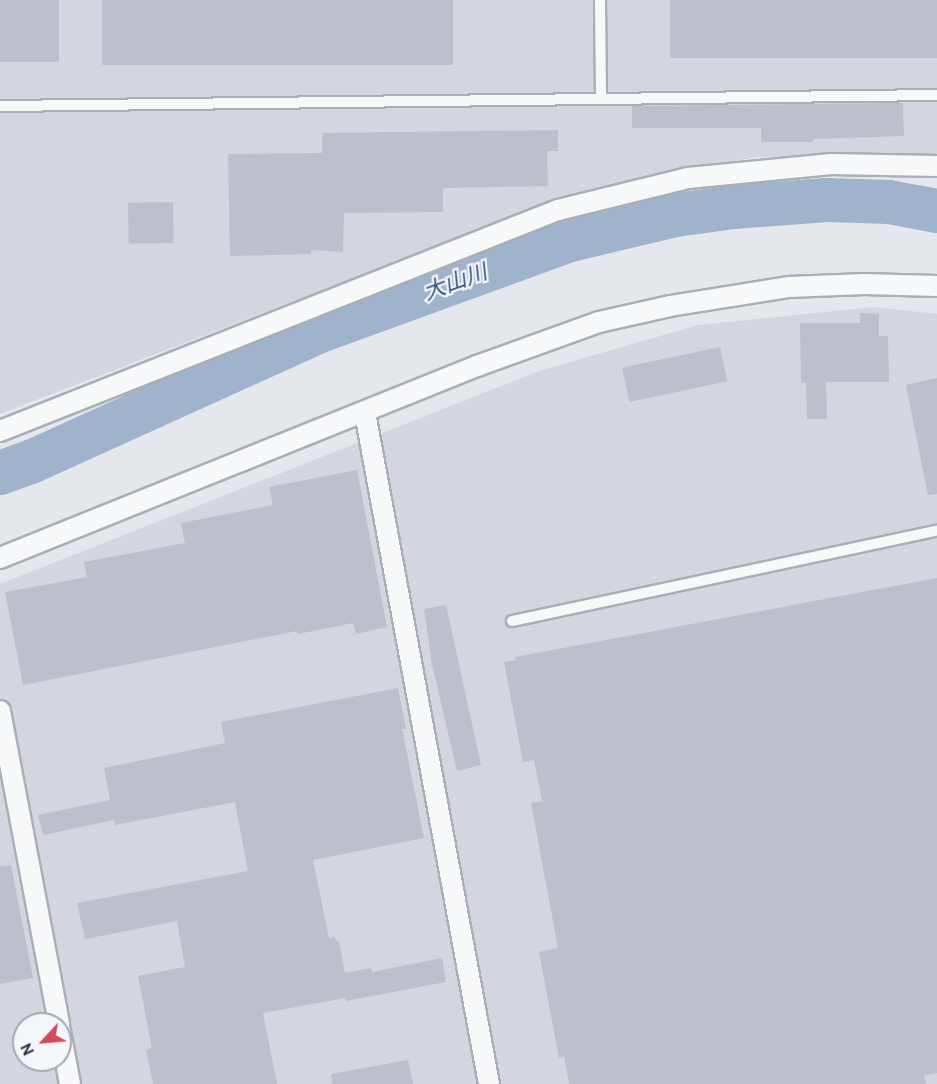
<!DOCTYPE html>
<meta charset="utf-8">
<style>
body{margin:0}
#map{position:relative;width:937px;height:1084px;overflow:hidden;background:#e4e7ec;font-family:Cabin,"Noto Sans JP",sans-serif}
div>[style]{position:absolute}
.built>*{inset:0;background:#d2d6de}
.river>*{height:44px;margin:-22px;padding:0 22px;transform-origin:22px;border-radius:22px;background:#9fb4cc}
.building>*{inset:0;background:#bbc0ca;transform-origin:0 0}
.roads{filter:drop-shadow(2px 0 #a9aeb7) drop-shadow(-2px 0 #a9aeb7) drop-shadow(0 2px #a9aeb7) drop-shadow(0 -2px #a9aeb7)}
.lane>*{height:10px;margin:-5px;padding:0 5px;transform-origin:5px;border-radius:5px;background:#f7f8fa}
.street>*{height:20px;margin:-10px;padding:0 10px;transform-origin:10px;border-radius:10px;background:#f7f8fa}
span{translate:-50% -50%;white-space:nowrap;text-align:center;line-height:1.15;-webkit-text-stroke:4.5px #f4f6f9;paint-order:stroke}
.water-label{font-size:22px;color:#34527a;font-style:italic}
.north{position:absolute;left:12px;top:1012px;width:60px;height:60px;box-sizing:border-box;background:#f4f6f9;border:2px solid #a4a8b1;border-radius:50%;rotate:244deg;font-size:16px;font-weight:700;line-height:24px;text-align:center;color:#2b3445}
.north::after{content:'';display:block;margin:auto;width:21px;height:27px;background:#d1495b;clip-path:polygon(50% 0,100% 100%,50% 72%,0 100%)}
</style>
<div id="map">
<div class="built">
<div style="clip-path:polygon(0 0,937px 0,937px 157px,758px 157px,660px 173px,525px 212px,0 414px)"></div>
<div style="clip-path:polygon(evenodd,874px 307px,937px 314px,937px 1084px,0 1084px,0 584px,539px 371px,698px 325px,874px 307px,24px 1024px,60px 1024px,60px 1060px,24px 1060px,24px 1024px)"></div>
</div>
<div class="river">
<div style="left:0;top:473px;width:35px;rotate:-20deg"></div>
<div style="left:33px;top:461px;width:312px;rotate:-24.4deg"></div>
<div style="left:317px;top:332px;width:269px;rotate:-20deg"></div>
<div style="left:570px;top:240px;width:109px;rotate:-13.3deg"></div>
<div style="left:676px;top:215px;width:58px;rotate:-8deg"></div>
<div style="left:733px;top:207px;width:94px;rotate:-4.3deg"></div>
<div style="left:827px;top:200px;width:62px;rotate:1.8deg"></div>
<div style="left:889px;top:202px;width:49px;rotate:10.6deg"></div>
</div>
<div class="building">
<div style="left:0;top:0;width:59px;height:62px"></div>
<div style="left:102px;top:0;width:351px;height:65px"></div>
<div style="left:670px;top:0;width:267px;height:58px"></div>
<div style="clip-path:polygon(903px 103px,904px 136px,813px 139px,813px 142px,761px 142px,761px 128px,632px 128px,632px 106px)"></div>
<div style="clip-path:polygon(558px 130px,558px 151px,547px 151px,548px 186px,443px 188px,443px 212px,344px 213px,343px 252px,311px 250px,311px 254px,230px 256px,228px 154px,322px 153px,322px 133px)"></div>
<div style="left:173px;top:202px;width:41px;height:45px;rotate:89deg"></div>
<div style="clip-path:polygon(860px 313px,879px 314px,879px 336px,888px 336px,889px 382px,826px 382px,827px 419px,807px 419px,806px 383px,801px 383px,800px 323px,860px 323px)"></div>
<div style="left:720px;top:347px;width:35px;height:100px;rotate:78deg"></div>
<div style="clip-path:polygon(937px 378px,937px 494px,928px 495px,906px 385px)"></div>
<div style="clip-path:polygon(357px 470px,387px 627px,356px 634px,353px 623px,298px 634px,297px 631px,23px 685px,5px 592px,87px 577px,84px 562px,185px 543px,181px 523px,273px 505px,269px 487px)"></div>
<div style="clip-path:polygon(937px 578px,937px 1073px,924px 1075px,926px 1084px,569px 1084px,564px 1056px,559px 1058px,539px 952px,558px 948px,531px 803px,542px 801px,534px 760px,523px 762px,504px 662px,516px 660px,515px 657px)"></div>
<div style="clip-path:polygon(446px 605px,481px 765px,457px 771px,432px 664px,424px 609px)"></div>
<div style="clip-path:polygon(398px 688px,406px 729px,402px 729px,424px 838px,313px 860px,329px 938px,335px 937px,336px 941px,339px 941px,345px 973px,371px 968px,372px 972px,442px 958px,446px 982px,346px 1001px,345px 998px,263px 1013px,277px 1084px,153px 1084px,146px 1050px,152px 1048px,138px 976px,185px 967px,177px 921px,85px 939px,77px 903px,248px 871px,235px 802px,115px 825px,114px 820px,43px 835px,38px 815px,110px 800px,104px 768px,225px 743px,221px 722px)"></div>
<div style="clip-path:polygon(11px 865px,33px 978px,0 984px,0 866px)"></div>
<div style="clip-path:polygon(408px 1060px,413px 1084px,332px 1084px,331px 1074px)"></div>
</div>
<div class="roads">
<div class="lane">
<div style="left:600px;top:0;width:98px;rotate:89.4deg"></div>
<div style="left:0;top:106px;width:937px;rotate:-0.67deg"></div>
<div style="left:512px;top:621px;width:434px;rotate:-12deg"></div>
</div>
<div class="street">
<div style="left:365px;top:413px;width:682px;rotate:79.53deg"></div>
<div style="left:0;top:431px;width:600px;rotate:-21.61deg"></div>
<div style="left:558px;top:210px;width:134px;rotate:-13.8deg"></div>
<div style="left:688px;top:178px;width:144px;rotate:-5.6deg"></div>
<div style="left:831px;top:164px;width:106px;rotate:1.1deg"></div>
<div style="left:0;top:558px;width:514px;rotate:-21.93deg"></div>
<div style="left:477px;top:366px;width:130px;rotate:-19.8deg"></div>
<div style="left:599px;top:322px;width:73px;rotate:-12.7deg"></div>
<div style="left:670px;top:306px;width:121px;rotate:-9.1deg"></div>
<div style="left:789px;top:287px;width:75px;rotate:-2.3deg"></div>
<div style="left:864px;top:284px;width:73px;rotate:1.6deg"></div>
<div style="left:0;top:711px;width:319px;rotate:79.3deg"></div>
<div style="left:60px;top:1031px;width:54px;rotate:79.3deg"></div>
</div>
</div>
<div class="water-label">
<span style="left:455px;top:282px;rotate:-20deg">大山川</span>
</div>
<div class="north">N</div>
</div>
